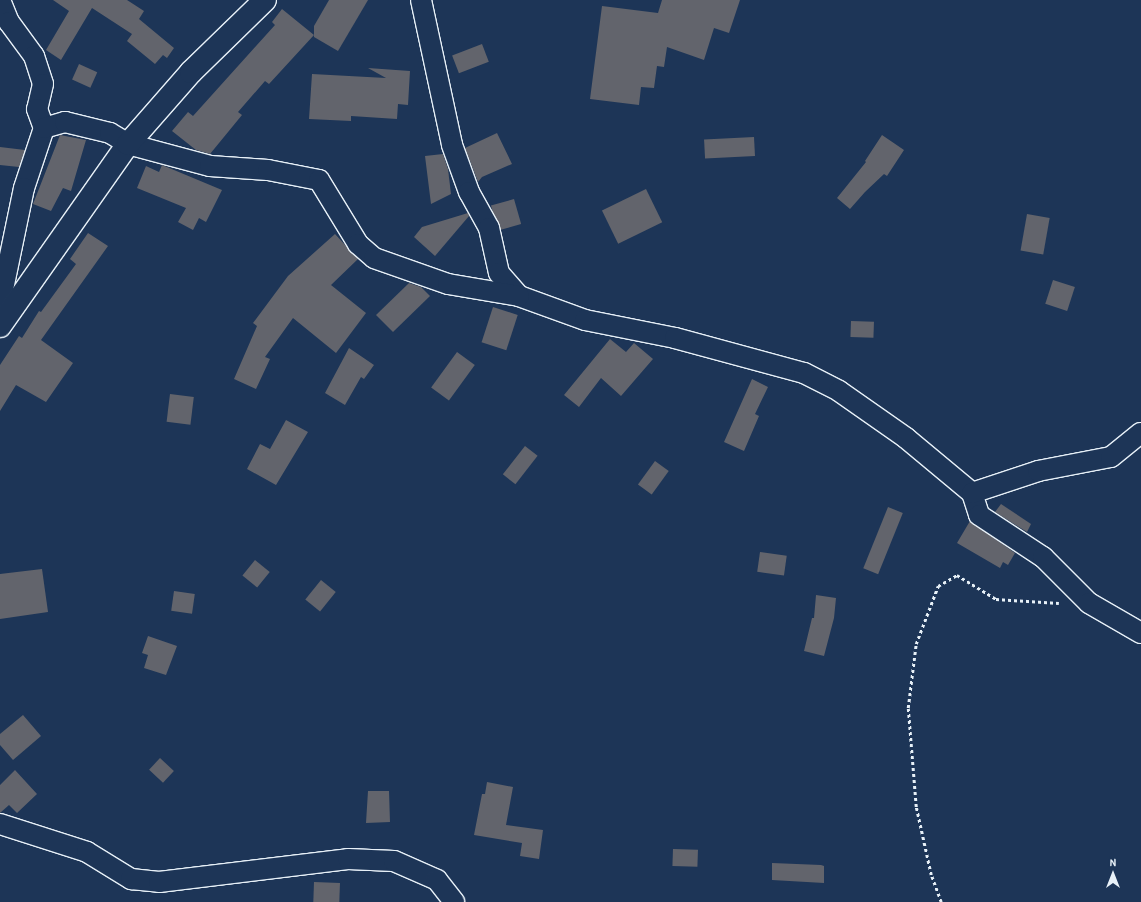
<!DOCTYPE html>
<style>
body{margin:0}
#map{position:relative;width:1141px;height:902px;overflow:hidden;background:#1d3557;font-family:"Patrick Hand",sans-serif}
div>[style]{position:absolute}
.building>*{inset:0;background:#62646c;transform-origin:0 0}
.path>*{height:2.5px;margin-top:-1.25px;transform-origin:0;background:repeating-linear-gradient(90deg,#e8f1f8 0 3px,transparent 0 6px)}
.roads{filter:drop-shadow(1px 0 #e8f1f8) drop-shadow(-1px 0 #e8f1f8) drop-shadow(0 1px #e8f1f8) drop-shadow(0 -1px #e8f1f8)}
.street>*{height:20px;margin:-10px;padding:0 10px;transform-origin:10px;border-radius:10px;background:#1d3557}
.secondary>*{height:22px;margin:-11px;padding:0 11px;transform-origin:11px;border-radius:11px;background:#1d3557}
span{translate:-50% -50%;white-space:nowrap;text-align:center;line-height:1.15;-webkit-text-stroke:3px #1d3557;paint-order:stroke}
.north{position:absolute;left:1093px;top:854px;width:40px;height:40px;-webkit-text-stroke:3px #1d3557;paint-order:stroke;rotate:0deg;font-size:11px;font-weight:700;line-height:16px;text-align:center;color:#e8f1f8}
.north::after{content:'';display:block;margin:auto;width:14px;height:18px;background:#e8f1f8;clip-path:polygon(50% 0,100% 100%,50% 72%,0 100%)}
</style>
<div id="map">
<div class="building">
<div style="clip-path:polygon(53px 0,127px 0,144px 11px,139px 19px,174px 48px,167px 58px,163px 55px,155px 64px,127px 41px,132px 34px,92px 8px,61px 60px,46px 50px,69px 11px)"></div>
<div style="clip-path:polygon(329px 0,368px 0,338px 51px,314px 37px,314px 26px)"></div>
<div style="clip-path:polygon(662px 0,740px 0,729px 33px,714px 28px,704px 60px,667px 47px,664px 67px,657px 66px,654px 88px,641px 87px,639px 105px,590px 99px,602px 6px,658px 13px)"></div>
<div style="clip-path:polygon(282px 9px,314px 35px,269px 84px,265px 81px,238px 112px,242px 115px,210px 154px,196px 150px,172px 131px,188px 112px,193px 116px,275px 25px,272px 22px)"></div>
<div style="left:482px;top:44px;width:19px;height:32px;rotate:69deg"></div>
<div style="left:79px;top:64px;width:20px;height:17px;rotate:24deg"></div>
<div style="clip-path:polygon(368px 68px,410px 71px,408px 105px,398px 104px,397px 119px,351px 116px,351px 121px,309px 119px,312px 74px,386px 78px)"></div>
<div style="clip-path:polygon(497px 133px,512px 164px,482px 177px,478px 182px,465px 148px)"></div>
<div style="clip-path:polygon(60px 135px,86px 140px,71px 191px,63px 188px,51px 211px,33px 204px)"></div>
<div style="clip-path:polygon(882px 135px,904px 150px,887px 176px,884px 174px,865px 192px,850px 209px,837px 198px,866px 162px,865px 161px)"></div>
<div style="left:754px;top:137px;width:19px;height:50px;rotate:87deg"></div>
<div style="clip-path:polygon(0 147px,25px 150px,19px 167px,0 165px)"></div>
<div style="clip-path:polygon(443px 154px,448px 169px,451px 194px,431px 204px,425px 156px)"></div>
<div style="clip-path:polygon(162px 165px,222px 190px,206px 222px,199px 218px,193px 230px,178px 222px,186px 208px,137px 188px,146px 166px,159px 172px)"></div>
<div style="left:646px;top:189px;width:37px;height:49px;rotate:64deg"></div>
<div style="left:514px;top:199px;width:26px;height:24px;rotate:74deg"></div>
<div style="clip-path:polygon(468px 213px,469px 216px,435px 256px,414px 237px,422px 227px)"></div>
<div style="left:1027px;top:214px;width:23px;height:37px;rotate:10deg"></div>
<div style="clip-path:polygon(88px 233px,108px 246px,41px 340px,73px 363px,46px 402px,16px 385px,0 411px,0 365px,19px 336px,22px 338px,39px 311px,41px 312px,76px 264px,70px 259px)"></div>
<div style="clip-path:polygon(335px 234px,358px 259px,331px 285px,366px 313px,336px 353px,293px 318px,265px 357px,270px 359px,256px 389px,234px 379px,257px 326px,253px 323px,288px 276px)"></div>
<div style="left:1053px;top:280px;width:23px;height:25px;rotate:18deg"></div>
<div style="clip-path:polygon(409px 283px,421px 287px,430px 296px,393px 332px,376px 315px)"></div>
<div style="left:493px;top:307px;width:26px;height:37px;rotate:18deg"></div>
<div style="left:851px;top:321px;width:23px;height:16px;rotate:2deg"></div>
<div style="clip-path:polygon(610px 339px,626px 352px,634px 343px,653px 359px,621px 396px,601px 378px,579px 407px,564px 395px)"></div>
<div style="clip-path:polygon(349px 348px,374px 365px,364px 379px,361px 377px,345px 405px,325px 393px)"></div>
<div style="left:457px;top:352px;width:22px;height:44px;rotate:36deg"></div>
<div style="clip-path:polygon(752px 379px,768px 387px,755px 414px,759px 416px,744px 451px,724px 442px)"></div>
<div style="left:170px;top:394px;width:24px;height:28px;rotate:7deg"></div>
<div style="clip-path:polygon(286px 420px,308px 432px,276px 485px,247px 469px,260px 444px,270px 449px)"></div>
<div style="left:525px;top:446px;width:16px;height:36px;rotate:38deg"></div>
<div style="left:655px;top:461px;width:17px;height:29px;rotate:36deg"></div>
<div style="clip-path:polygon(1001px 504px,1031px 524px,1027px 532px,995px 512px)"></div>
<div style="left:888px;top:507px;width:16px;height:66px;rotate:22deg"></div>
<div style="clip-path:polygon(970px 521px,1015px 553px,1008px 565px,1003px 562px,1000px 568px,957px 543px)"></div>
<div style="left:760px;top:552px;width:27px;height:20px;rotate:8deg"></div>
<div style="left:255px;top:560px;width:19px;height:20px;rotate:39deg"></div>
<div style="clip-path:polygon(42px 569px,48px 612px,0 619px,0 574px)"></div>
<div style="left:321px;top:580px;width:19px;height:25px;rotate:39deg"></div>
<div style="left:174px;top:591px;width:21px;height:20px;rotate:8deg"></div>
<div style="clip-path:polygon(816px 595px,836px 598px,834px 618px,824px 656px,804px 651px,812px 618px,814px 618px)"></div>
<div style="clip-path:polygon(148px 636px,177px 646px,166px 675px,144px 668px,148px 655px,142px 653px)"></div>
<div style="clip-path:polygon(23px 715px,41px 736px,13px 760px,0 745px,0 734px)"></div>
<div style="left:160px;top:758px;width:19px;height:16px;rotate:43deg"></div>
<div style="clip-path:polygon(15px 770px,37px 794px,17px 813px,9px 805px,0 813px,0 785px)"></div>
<div style="clip-path:polygon(487px 782px,513px 787px,506px 825px,543px 830px,539px 859px,520px 856px,522px 843px,474px 835px,482px 794px,485px 794px)"></div>
<div style="clip-path:polygon(368px 791px,389px 791px,390px 822px,366px 823px)"></div>
<div style="left:673px;top:849px;width:25px;height:17px;rotate:2deg"></div>
<div style="clip-path:polygon(772px 863px,821px 865px,824px 866px,824px 883px,772px 880px)"></div>
<div style="left:314px;top:882px;width:26px;height:20px;rotate:2deg"></div>
</div>
<div class="path">
<div style="left:941px;top:902px;width:29px;rotate:-110deg"></div>
<div style="left:931px;top:875px;width:70px;rotate:-102.4deg"></div>
<div style="left:916px;top:807px;width:99px;rotate:-94.6deg"></div>
<div style="left:908px;top:708px;width:64px;rotate:-82.9deg"></div>
<div style="left:916px;top:644px;width:62px;rotate:-69.2deg"></div>
<div style="left:938px;top:586px;width:22px;rotate:-30deg"></div>
<div style="left:957px;top:575px;width:46px;rotate:31.6deg"></div>
<div style="left:996px;top:599px;width:63px;rotate:3.6deg"></div>
</div>
<div class="roads">
<div class="street">
<div style="left:0;top:0;width:24px;rotate:68deg"></div>
<div style="left:9px;top:22px;width:42px;rotate:53.7deg"></div>
<div style="left:34px;top:56px;width:29px;rotate:72deg"></div>
<div style="left:43px;top:84px;width:26px;rotate:103deg"></div>
<div style="left:37px;top:109px;width:20px;rotate:70deg"></div>
<div style="left:44px;top:128px;width:63px;rotate:108.4deg"></div>
<div style="left:24px;top:188px;width:118px;rotate:101.7deg"></div>
<div style="left:421px;top:0;width:148px;rotate:77.9deg"></div>
<div style="left:452px;top:145px;width:50px;rotate:70.1deg"></div>
<div style="left:469px;top:192px;width:41px;rotate:60.9deg"></div>
<div style="left:489px;top:228px;width:46px;rotate:77.5deg"></div>
<div style="left:499px;top:273px;width:30px;rotate:49deg"></div>
<div style="left:519px;top:296px;width:70px;rotate:20deg"></div>
<div style="left:585px;top:320px;width:92px;rotate:11.3deg"></div>
<div style="left:675px;top:338px;width:134px;rotate:15.2deg"></div>
<div style="left:804px;top:373px;width:39px;rotate:27deg"></div>
<div style="left:839px;top:391px;width:82px;rotate:35deg"></div>
<div style="left:906px;top:438px;width:86px;rotate:39.8deg"></div>
<div style="left:972px;top:493px;width:23px;rotate:72deg"></div>
<div style="left:979px;top:515px;width:77px;rotate:33.3deg"></div>
<div style="left:1043px;top:557px;width:65px;rotate:45deg"></div>
<div style="left:1089px;top:603px;width:60px;rotate:30deg"></div>
<div style="left:44px;top:128px;width:22px;rotate:-16deg"></div>
<div style="left:65px;top:122px;width:46px;rotate:13.7deg"></div>
<div style="left:110px;top:133px;width:21px;rotate:31deg"></div>
<div style="left:128px;top:144px;width:85px;rotate:15deg"></div>
<div style="left:210px;top:166px;width:58px;rotate:3.9deg"></div>
<div style="left:268px;top:170px;width:52px;rotate:11.1deg"></div>
<div style="left:319px;top:180px;width:75px;rotate:58.6deg"></div>
<div style="left:358px;top:244px;width:21px;rotate:41deg"></div>
<div style="left:374px;top:258px;width:78px;rotate:19.4deg"></div>
<div style="left:448px;top:284px;width:72px;rotate:9.6deg"></div>
<div style="left:972px;top:493px;width:70px;rotate:-18.4deg"></div>
<div style="left:1038px;top:471px;width:74px;rotate:-10.9deg"></div>
<div style="left:1111px;top:457px;width:38px;rotate:-39deg"></div>
<div style="left:0;top:824px;width:91px;rotate:17.8deg"></div>
<div style="left:87px;top:852px;width:52px;rotate:31.5deg"></div>
<div style="left:131px;top:879px;width:28px;rotate:6deg"></div>
<div style="left:159px;top:882px;width:190px;rotate:-6.9deg"></div>
<div style="left:348px;top:859px;width:46px;rotate:2.5deg"></div>
<div style="left:394px;top:861px;width:47px;rotate:23.8deg"></div>
<div style="left:437px;top:880px;width:28px;rotate:52deg"></div>
</div>
<div class="secondary">
<div style="left:0;top:326px;width:223px;rotate:-54.9deg"></div>
<div style="left:128px;top:144px;width:96px;rotate:-48.8deg"></div>
<div style="left:191px;top:72px;width:103px;rotate:-44.2deg"></div>
</div>
</div>
<div class="north">N</div>
</div>
